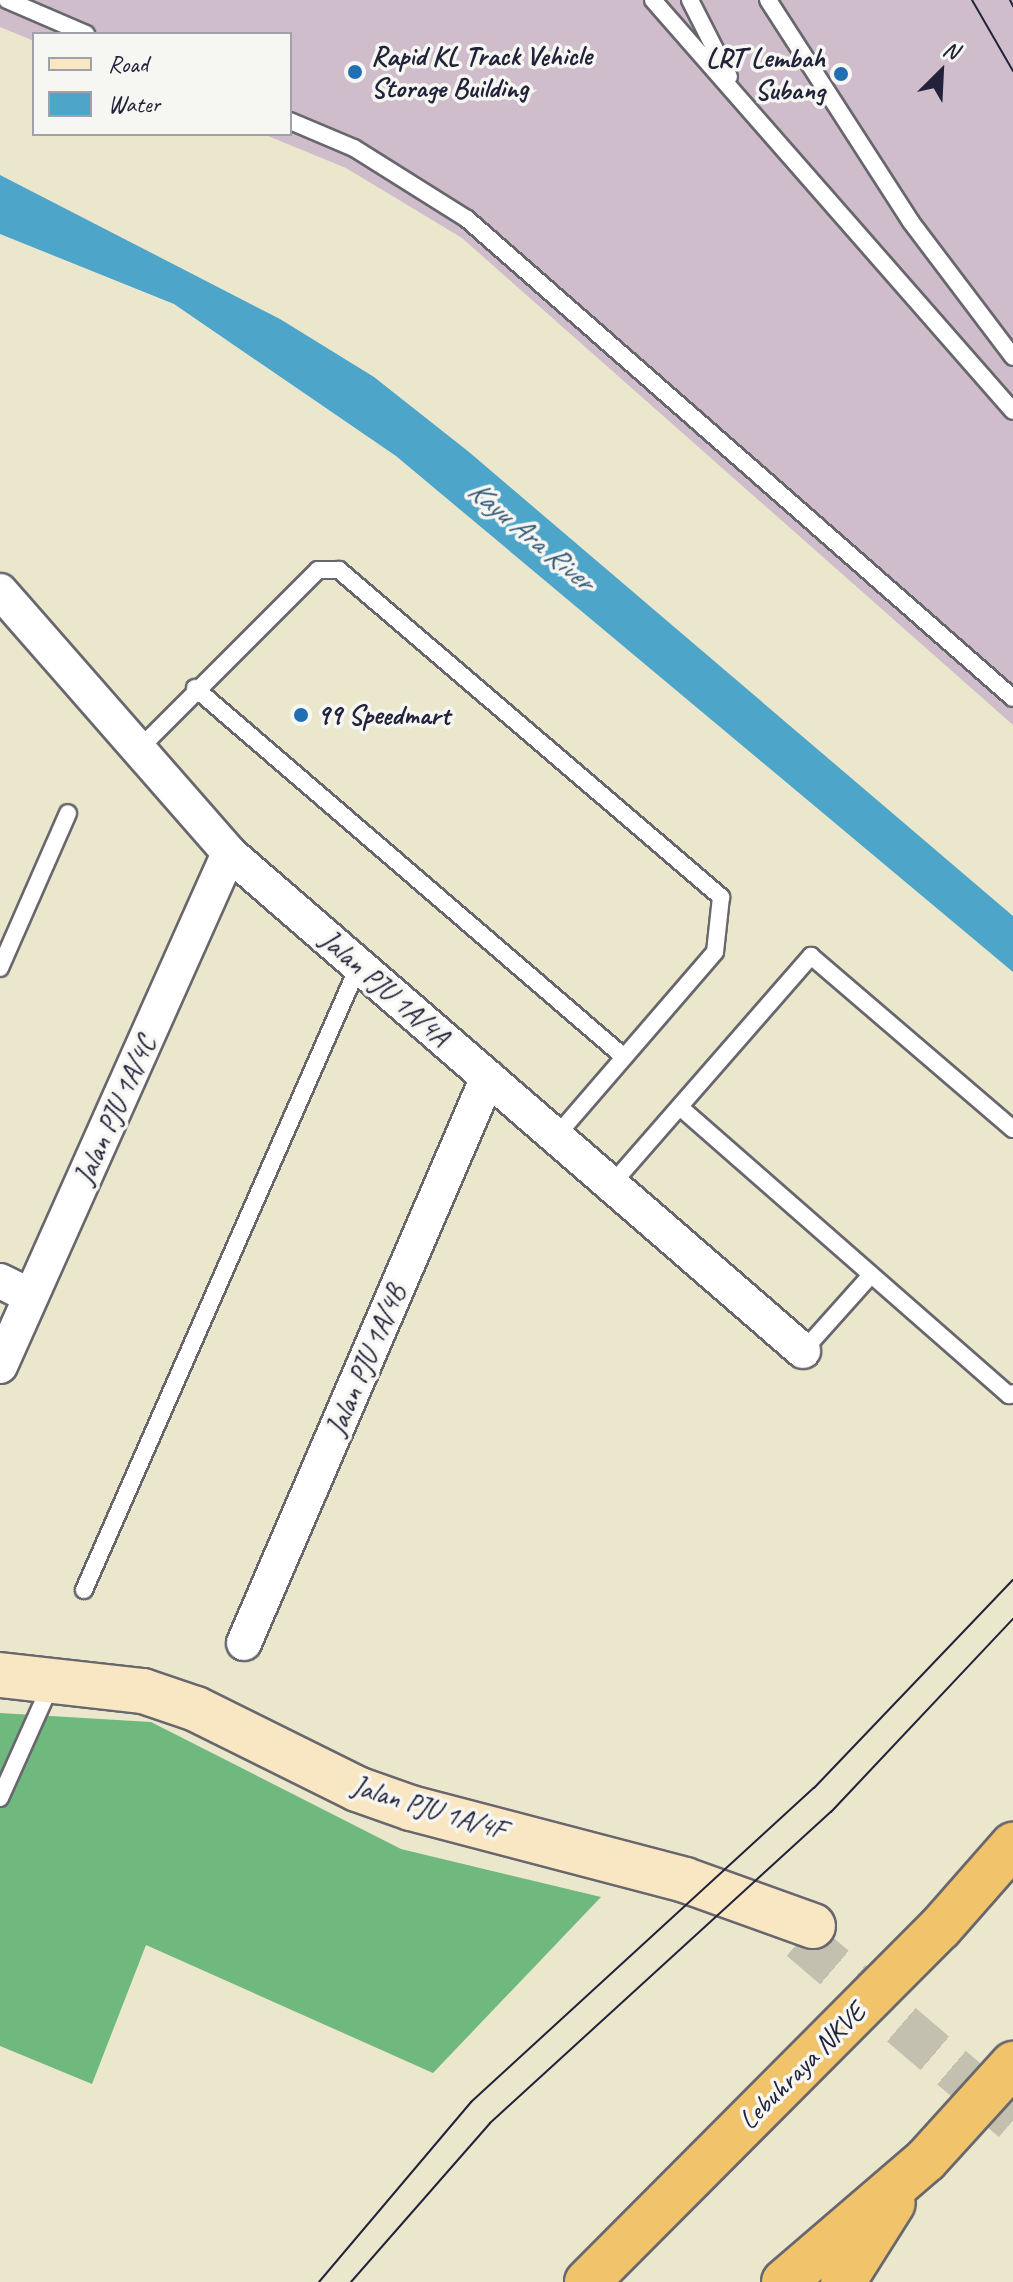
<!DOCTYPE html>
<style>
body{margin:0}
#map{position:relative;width:1013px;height:2282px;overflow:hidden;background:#ebe7cd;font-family:Caveat,sans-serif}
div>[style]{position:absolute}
.industrial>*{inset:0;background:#d0bdcc}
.forest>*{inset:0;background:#6fb87e}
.water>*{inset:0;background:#4da6ca}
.secondary-tunnel>*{height:44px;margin-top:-22px;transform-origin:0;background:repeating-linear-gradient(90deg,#c3c0b0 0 44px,transparent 0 66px)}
.roads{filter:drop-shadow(2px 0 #68676e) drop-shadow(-2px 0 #68676e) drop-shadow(0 2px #68676e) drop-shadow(0 -2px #68676e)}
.lane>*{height:16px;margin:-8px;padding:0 8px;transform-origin:8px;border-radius:8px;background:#fff}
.street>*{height:34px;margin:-17px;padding:0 17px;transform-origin:17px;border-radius:17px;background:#fff}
.secondary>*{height:44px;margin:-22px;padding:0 22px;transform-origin:22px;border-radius:22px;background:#f9e7c3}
.highway>*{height:44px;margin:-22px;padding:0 22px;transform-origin:22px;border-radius:22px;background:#f1c36a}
.tram>*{height:2px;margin:-1px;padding:0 1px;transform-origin:1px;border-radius:1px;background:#22223b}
.dots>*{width:22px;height:22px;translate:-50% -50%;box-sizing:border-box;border:4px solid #f6f6f2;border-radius:50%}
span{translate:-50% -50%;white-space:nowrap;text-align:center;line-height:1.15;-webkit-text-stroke:7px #f6f6f2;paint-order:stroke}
.poi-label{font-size:28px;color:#22223b;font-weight:700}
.left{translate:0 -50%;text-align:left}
.right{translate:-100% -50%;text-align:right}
.street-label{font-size:28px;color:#22223b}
.water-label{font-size:30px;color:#335774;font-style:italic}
.legend{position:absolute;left:32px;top:32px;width:260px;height:104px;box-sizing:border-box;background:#f6f6f2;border:2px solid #a1a1a9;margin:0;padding:10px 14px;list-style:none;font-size:24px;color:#22223b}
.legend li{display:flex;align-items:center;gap:16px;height:40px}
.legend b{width:40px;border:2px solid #a1a1a9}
.north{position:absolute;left:901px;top:32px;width:80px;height:80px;-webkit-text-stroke:6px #f6f6f2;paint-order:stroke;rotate:24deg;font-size:22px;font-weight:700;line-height:32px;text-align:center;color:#22223b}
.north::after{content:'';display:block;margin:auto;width:28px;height:36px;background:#22223b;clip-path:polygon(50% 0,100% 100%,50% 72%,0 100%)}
</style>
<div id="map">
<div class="industrial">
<div style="clip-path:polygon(0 0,1013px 0,1013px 725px,462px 238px,346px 168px,263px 134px,290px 134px,290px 34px,34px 34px,34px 41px,0 27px)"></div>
</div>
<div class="forest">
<div style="clip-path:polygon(0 1713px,151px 1722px,401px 1849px,601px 1897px,433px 2073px,146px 1945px,92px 2084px,0 2046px)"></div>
</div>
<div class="water">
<div style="clip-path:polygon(0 175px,280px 319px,374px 377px,469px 452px,1013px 916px,1013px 972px,396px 456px,174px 304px,0 234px)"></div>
</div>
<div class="secondary-tunnel">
<div style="left:801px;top:1939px;width:279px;rotate:40.5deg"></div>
</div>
<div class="roads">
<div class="lane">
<div style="left:7px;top:0;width:86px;rotate:23.3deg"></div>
<div style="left:653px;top:0;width:546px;rotate:48.78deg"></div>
<div style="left:690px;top:0;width:86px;rotate:63.1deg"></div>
<div style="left:768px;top:0;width:264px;rotate:57.2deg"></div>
<div style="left:911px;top:222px;width:169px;rotate:52.9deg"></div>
<div style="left:290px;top:121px;width:69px;rotate:22.9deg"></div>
<div style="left:354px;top:148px;width:133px;rotate:32.1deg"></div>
<div style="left:467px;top:219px;width:726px;rotate:41.26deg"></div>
<div style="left:195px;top:688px;width:566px;rotate:40.7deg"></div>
<div style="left:137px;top:751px;width:256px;rotate:-45deg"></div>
<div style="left:318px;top:570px;width:21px"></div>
<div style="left:339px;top:570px;width:503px;rotate:40.56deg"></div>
<div style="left:721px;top:897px;width:55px;rotate:96.2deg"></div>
<div style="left:715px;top:952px;width:243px;rotate:130.8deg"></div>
<div style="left:0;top:968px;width:169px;rotate:-66.3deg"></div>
<div style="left:681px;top:1108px;width:436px;rotate:41.2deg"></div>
<div style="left:1009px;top:1395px;width:4px;rotate:-27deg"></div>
<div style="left:612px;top:1184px;width:303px;rotate:-48.9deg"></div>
<div style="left:811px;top:956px;width:266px;rotate:40.6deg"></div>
<div style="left:803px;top:1351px;width:102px;rotate:-48.2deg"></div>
<div style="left:84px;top:1590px;width:683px;rotate:-66.25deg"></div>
<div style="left:0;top:1798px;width:125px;rotate:-65.9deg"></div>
</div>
<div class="street">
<div style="left:0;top:591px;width:348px;rotate:48.8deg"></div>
<div style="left:229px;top:853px;width:760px;rotate:40.94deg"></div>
<div style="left:0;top:1281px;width:34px;rotate:26deg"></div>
<div style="left:0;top:1366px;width:562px;rotate:-65.94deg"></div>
<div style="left:244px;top:1643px;width:616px;rotate:-66.68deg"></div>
</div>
<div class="secondary">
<div style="left:0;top:1675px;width:144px;rotate:6.4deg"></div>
<div style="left:143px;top:1691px;width:56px;rotate:18.8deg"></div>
<div style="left:196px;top:1709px;width:180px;rotate:26.4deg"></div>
<div style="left:357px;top:1789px;width:57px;rotate:19.4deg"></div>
<div style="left:411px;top:1808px;width:283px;rotate:14.7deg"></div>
<div style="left:685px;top:1880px;width:136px;rotate:19.8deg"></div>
</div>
<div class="highway">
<div style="left:587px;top:2282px;width:500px;rotate:-45.1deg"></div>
<div style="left:940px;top:1928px;width:111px;rotate:-48.7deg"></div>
<div style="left:784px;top:2282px;width:187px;rotate:-40.7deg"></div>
<div style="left:926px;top:2160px;width:130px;rotate:-47.8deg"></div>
<div style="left:843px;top:2282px;width:93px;rotate:-57.7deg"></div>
</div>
</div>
<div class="tram">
<div style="left:972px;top:0;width:82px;rotate:60deg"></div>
<div style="left:1010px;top:0;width:7px;rotate:63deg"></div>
<div style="left:319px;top:2282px;width:236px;rotate:-49.8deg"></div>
<div style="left:471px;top:2102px;width:465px;rotate:-42.5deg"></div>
<div style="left:814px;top:1788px;width:288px;rotate:-46.3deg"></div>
<div style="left:351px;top:2282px;width:211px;rotate:-48.8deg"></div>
<div style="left:490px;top:2123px;width:462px;rotate:-42.4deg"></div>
<div style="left:831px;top:1812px;width:265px;rotate:-46.7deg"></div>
</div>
<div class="dots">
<div style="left:355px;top:72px;background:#1f6fb2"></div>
<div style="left:841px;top:74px;background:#1f6fb2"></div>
<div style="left:301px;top:715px;background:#1f6fb2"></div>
</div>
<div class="poi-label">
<span class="left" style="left:371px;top:72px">Rapid KL Track Vehicle<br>Storage Building</span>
<span class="right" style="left:825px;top:74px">LRT Lembah<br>Subang</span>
<span class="left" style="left:317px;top:715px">99 Speedmart</span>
</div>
<div class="street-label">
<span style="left:385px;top:988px;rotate:41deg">Jalan PJU 1A/4A</span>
<span style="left:115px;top:1110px;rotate:-66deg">Jalan PJU 1A/4C</span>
<span style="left:366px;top:1360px;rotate:-67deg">Jalan PJU 1A/4B</span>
<span style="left:429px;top:1808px;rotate:17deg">Jalan PJU 1A/4F</span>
<span style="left:802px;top:2066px;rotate:-45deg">Lebuhraya NKVE</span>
</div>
<div class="water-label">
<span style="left:531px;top:535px;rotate:40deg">Kayu Ara River</span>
</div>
<ul class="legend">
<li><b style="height:10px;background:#f9e7c3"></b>Road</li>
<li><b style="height:22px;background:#4da6ca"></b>Water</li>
</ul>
<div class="north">N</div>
</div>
